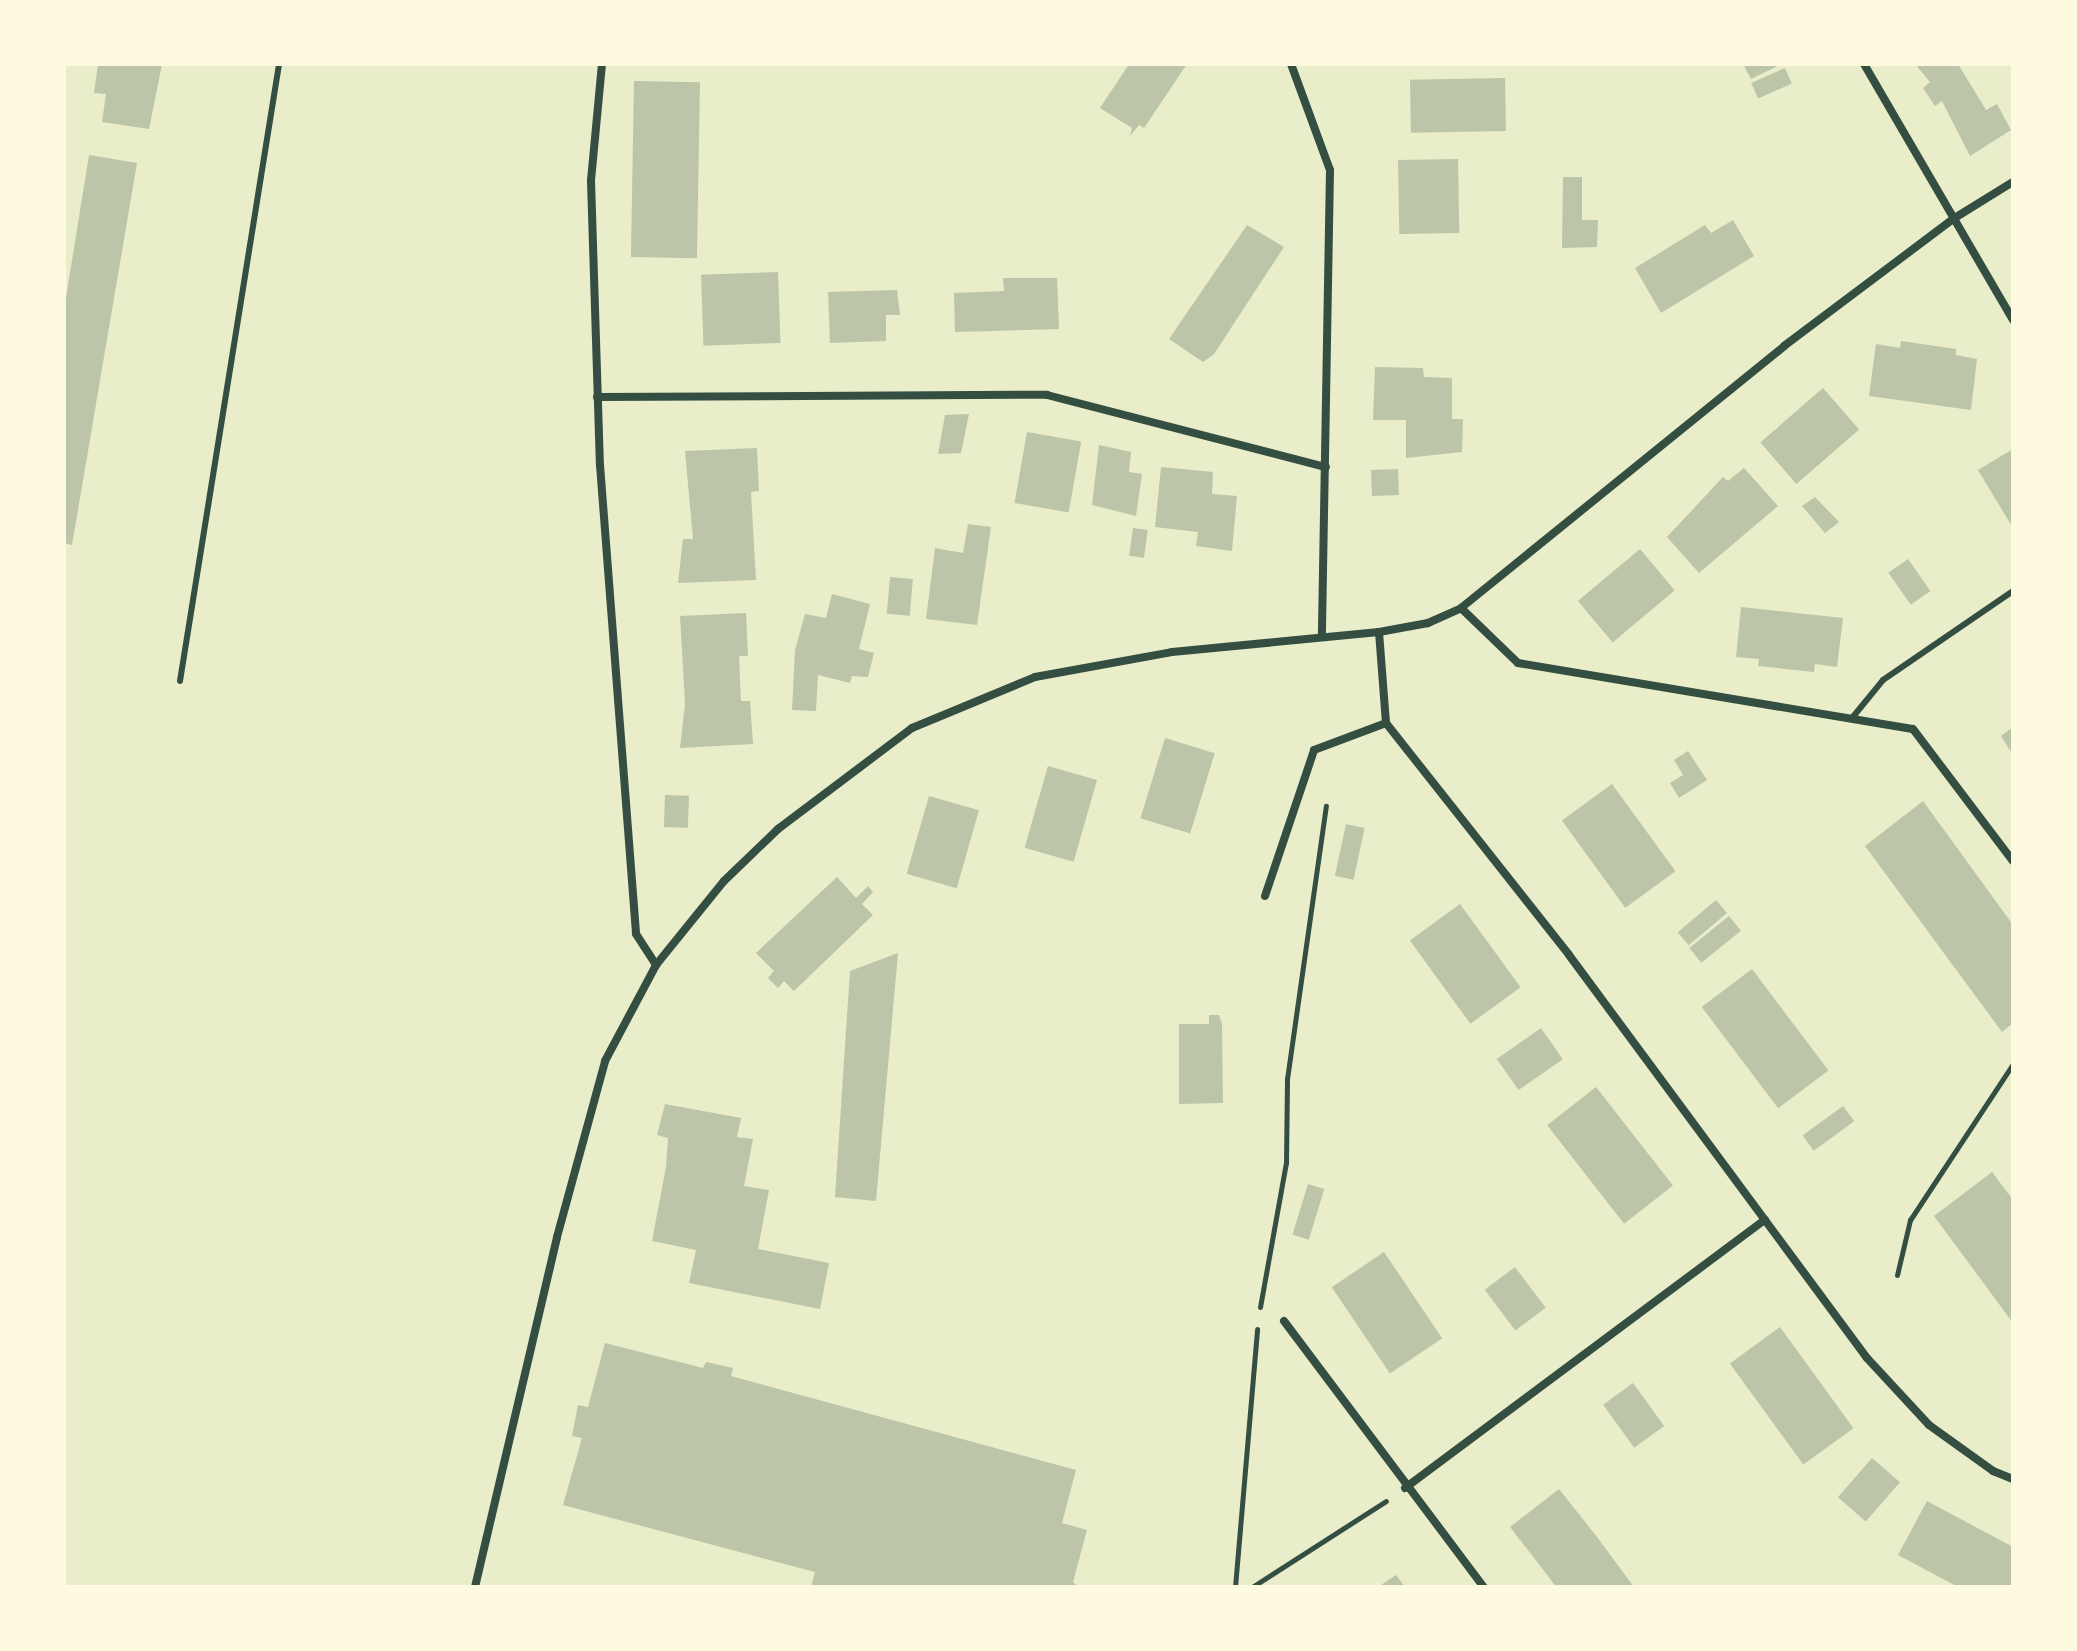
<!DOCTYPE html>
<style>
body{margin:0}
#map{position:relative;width:2077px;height:1651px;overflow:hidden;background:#e9edc9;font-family:"DejaVu Sans",sans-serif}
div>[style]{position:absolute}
.building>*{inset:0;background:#bcc5a7;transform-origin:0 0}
.path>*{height:5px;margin:-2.5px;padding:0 2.5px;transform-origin:2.5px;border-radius:2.5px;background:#344e41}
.service>*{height:6px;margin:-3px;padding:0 3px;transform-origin:3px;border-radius:3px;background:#344e41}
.minor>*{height:8px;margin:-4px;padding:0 4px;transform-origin:4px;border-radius:4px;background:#344e41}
span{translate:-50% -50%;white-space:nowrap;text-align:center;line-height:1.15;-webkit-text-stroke:8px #fefae0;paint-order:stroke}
.frame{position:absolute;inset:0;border:66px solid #fefae0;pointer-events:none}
</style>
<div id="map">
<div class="building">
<div style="clip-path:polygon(98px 64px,162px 64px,149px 129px,102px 122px,106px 94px,94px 93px)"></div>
<div style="clip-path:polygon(1129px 64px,1187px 64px,1144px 128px,1139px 125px,1130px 136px,1132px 128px,1100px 108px)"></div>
<div style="clip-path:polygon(1743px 64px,1774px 64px,1776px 67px,1751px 79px)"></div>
<div style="clip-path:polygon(1915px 64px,1958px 64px,1986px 110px,1997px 104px,2011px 130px,1970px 156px,1942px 101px,1935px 106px,1923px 88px,1930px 82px)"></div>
<div style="left:1785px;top:68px;width:17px;height:37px;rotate:66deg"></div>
<div style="left:1505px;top:78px;width:53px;height:95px;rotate:89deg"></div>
<div style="left:634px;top:81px;width:66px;height:176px;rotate:1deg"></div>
<div style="clip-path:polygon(89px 155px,137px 163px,72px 545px,64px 543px,64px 310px)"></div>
<div style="left:1458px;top:159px;width:74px;height:60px;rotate:89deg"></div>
<div style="clip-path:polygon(1563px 177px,1582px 177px,1582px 220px,1598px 220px,1597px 247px,1562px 248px)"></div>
<div style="clip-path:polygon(1733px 220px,1754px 256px,1661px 313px,1635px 268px,1705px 225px,1711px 233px)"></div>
<div style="clip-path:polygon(1247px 225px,1284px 247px,1214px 354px,1203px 362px,1169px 339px)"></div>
<div style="left:778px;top:272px;width:71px;height:77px;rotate:88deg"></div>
<div style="clip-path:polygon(1003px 278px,1057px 278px,1059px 329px,955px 332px,954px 293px,1004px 291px)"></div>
<div style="clip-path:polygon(897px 290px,900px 315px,886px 315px,886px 341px,830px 343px,828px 292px)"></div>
<div style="clip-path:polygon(1901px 341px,1956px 349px,1956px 355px,1977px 359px,1971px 410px,1869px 396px,1876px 344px,1900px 348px)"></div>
<div style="clip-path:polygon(1375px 367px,1423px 368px,1424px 377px,1452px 378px,1452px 419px,1463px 419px,1462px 452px,1406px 458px,1406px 420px,1373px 420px)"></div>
<div style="left:1823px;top:388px;width:55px;height:83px;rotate:49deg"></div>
<div style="clip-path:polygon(969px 414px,961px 453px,938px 454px,945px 415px)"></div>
<div style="left:1027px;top:432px;width:55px;height:72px;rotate:10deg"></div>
<div style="clip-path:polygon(1099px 445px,1131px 452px,1129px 472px,1142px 474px,1136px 516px,1092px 505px)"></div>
<div style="clip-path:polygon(757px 448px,759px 491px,751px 492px,756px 580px,678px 583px,683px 539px,693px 539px,685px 451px)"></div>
<div style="clip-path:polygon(2013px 449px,2013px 528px,1978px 470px)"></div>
<div style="clip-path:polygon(1161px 467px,1213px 472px,1212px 494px,1237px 496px,1232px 551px,1196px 546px,1198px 532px,1155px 527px)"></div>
<div style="clip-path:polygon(1744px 468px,1778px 506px,1699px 573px,1667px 537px,1723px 477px,1728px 481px)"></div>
<div style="left:1398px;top:469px;width:26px;height:27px;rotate:88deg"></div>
<div style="clip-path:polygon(1815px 497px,1839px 522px,1825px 533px,1802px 506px)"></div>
<div style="clip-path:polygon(968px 524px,991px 527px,977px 625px,926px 619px,935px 548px,963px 553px)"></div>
<div style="left:1133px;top:528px;width:15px;height:28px;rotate:8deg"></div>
<div style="left:1640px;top:549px;width:54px;height:81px;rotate:50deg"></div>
<div style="left:1908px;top:559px;width:39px;height:24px;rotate:55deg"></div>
<div style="left:890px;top:577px;width:23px;height:37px;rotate:5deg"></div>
<div style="clip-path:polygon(832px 594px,870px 604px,859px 649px,874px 653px,868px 677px,852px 676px,850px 683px,818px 675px,816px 711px,792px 710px,795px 650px,805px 614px,826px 618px)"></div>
<div style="clip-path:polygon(1741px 607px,1843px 618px,1837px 667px,1815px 664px,1814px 672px,1758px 666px,1759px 659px,1736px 657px)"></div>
<div style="clip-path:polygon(746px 613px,748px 656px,739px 656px,741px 701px,750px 701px,753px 744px,680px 748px,685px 704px,680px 616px)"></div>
<div style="clip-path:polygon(2013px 727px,2013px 755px,2001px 736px)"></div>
<div style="left:1165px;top:738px;width:52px;height:84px;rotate:17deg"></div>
<div style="clip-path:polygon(1688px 751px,1707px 780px,1679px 798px,1670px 783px,1683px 775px,1674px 760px)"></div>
<div style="left:1048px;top:766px;width:51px;height:85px;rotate:16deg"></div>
<div style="left:1612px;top:784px;width:108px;height:62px;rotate:54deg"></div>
<div style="left:665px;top:795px;width:24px;height:32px;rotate:2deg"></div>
<div style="left:929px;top:796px;width:52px;height:81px;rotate:16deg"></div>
<div style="clip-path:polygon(1923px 801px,2013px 925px,2013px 1023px,2002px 1032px,1865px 846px)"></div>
<div style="left:1346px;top:824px;width:19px;height:53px;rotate:12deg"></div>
<div style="clip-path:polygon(837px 877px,856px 898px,868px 886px,873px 892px,862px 904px,873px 915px,794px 991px,784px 981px,778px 988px,768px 978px,774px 971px,756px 953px)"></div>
<div style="left:1716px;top:900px;width:17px;height:50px;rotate:50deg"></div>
<div style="left:1460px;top:904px;width:103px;height:62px;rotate:54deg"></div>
<div style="left:1729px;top:916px;width:19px;height:51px;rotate:51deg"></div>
<div style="clip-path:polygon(898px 953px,876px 1201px,835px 1197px,850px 971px)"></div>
<div style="left:1752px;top:969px;width:127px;height:63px;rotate:53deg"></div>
<div style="clip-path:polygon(1209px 1015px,1219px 1015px,1222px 1024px,1223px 1103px,1179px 1104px,1179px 1024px,1209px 1024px)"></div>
<div style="left:1541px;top:1028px;width:38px;height:54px;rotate:55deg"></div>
<div style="left:1596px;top:1087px;width:125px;height:62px;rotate:52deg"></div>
<div style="clip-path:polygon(665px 1104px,741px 1118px,737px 1137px,753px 1139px,744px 1186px,769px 1190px,758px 1249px,829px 1263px,820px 1309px,689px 1283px,696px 1250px,652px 1241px,666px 1167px,668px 1138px,657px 1135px)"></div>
<div style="left:1843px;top:1106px;width:19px;height:50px;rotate:54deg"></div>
<div style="clip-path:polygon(1992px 1172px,2013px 1200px,2013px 1323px,1934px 1216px)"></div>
<div style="left:1308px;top:1184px;width:17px;height:53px;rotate:17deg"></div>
<div style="left:1384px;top:1252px;width:104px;height:63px;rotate:56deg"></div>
<div style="left:1515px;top:1267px;width:51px;height:38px;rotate:53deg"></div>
<div style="left:1780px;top:1327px;width:125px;height:62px;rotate:54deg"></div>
<div style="clip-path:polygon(605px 1343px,703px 1368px,706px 1362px,733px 1368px,731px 1376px,1076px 1470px,1062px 1523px,1087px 1530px,1073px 1582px,1078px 1587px,811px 1587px,815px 1572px,563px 1505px,582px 1438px,572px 1436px,578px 1405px,588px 1407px)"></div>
<div style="left:1633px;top:1383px;width:53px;height:37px;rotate:54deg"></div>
<div style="left:1872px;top:1458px;width:37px;height:52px;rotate:41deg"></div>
<div style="clip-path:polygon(1559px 1489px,1597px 1537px,1634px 1587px,1556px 1587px,1548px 1576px,1510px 1527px)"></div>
<div style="clip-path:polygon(1927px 1501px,2013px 1547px,2013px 1587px,1958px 1587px,1898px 1555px)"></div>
<div style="clip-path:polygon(1396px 1575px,1405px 1587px,1378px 1587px)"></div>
</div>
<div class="path">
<div style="left:1897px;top:1275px;width:57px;rotate:-76.7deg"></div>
<div style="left:1910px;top:1220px;width:187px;rotate:-56.6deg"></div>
<div style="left:1260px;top:1307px;width:146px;rotate:-79.8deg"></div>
<div style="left:1286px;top:1163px;width:84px;rotate:-89.3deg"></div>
<div style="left:1287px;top:1079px;width:276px;rotate:-81.9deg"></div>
<div style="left:1235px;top:1587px;width:259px;rotate:-85.1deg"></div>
<div style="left:1252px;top:1587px;width:159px;rotate:-32.7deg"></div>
</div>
<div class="service">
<div style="left:180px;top:681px;width:625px;rotate:-80.88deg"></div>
<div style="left:1852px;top:718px;width:49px;rotate:-50.8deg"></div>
<div style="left:1883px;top:680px;width:158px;rotate:-34.4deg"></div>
</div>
<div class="minor">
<div style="left:602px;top:64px;width:118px;rotate:95.4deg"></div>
<div style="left:591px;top:181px;width:284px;rotate:88.2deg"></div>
<div style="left:600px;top:465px;width:470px;rotate:85.6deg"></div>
<div style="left:636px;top:934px;width:37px;rotate:57deg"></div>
<div style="left:1291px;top:64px;width:113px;rotate:69.8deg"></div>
<div style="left:1330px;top:170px;width:467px;rotate:91deg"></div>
<div style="left:1864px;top:64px;width:296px;rotate:59.8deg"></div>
<div style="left:597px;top:397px;width:450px;rotate:-0.3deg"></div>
<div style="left:1047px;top:395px;width:288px;rotate:14.5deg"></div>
<div style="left:1461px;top:608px;width:79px;rotate:44deg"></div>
<div style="left:1518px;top:663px;width:400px;rotate:9.5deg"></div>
<div style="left:1913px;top:729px;width:166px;rotate:52.9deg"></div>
<div style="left:1379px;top:632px;width:91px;rotate:85.6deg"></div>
<div style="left:1386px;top:723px;width:295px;rotate:51.7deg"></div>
<div style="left:1569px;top:955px;width:501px;rotate:53.52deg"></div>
<div style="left:1867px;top:1358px;width:91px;rotate:47.2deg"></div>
<div style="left:1929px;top:1425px;width:79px;rotate:35.7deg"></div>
<div style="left:1993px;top:1471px;width:22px;rotate:22deg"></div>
<div style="left:1265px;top:896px;width:154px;rotate:-71.4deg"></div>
<div style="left:1314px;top:750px;width:77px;rotate:-20.6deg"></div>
<div style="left:1284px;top:1321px;width:333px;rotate:53.1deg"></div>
<div style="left:1405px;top:1488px;width:449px;rotate:-36.7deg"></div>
<div style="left:475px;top:1587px;width:359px;rotate:-76.8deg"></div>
<div style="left:557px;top:1237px;width:182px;rotate:-74.7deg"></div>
<div style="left:605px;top:1061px;width:109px;rotate:-62deg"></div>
<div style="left:656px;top:965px;width:108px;rotate:-51deg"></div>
<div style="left:724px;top:881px;width:75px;rotate:-43.9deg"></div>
<div style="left:778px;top:829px;width:168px;rotate:-37deg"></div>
<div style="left:912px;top:728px;width:133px;rotate:-22.5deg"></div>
<div style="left:1035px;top:677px;width:139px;rotate:-10.3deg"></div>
<div style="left:1172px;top:652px;width:208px;rotate:-5.5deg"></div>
<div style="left:1379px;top:632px;width:50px;rotate:-10.4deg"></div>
<div style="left:1428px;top:623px;width:36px;rotate:-24deg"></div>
<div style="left:1461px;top:608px;width:416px;rotate:-39deg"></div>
<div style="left:1784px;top:346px;width:211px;rotate:-36.9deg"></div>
<div style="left:1953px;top:219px;width:70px;rotate:-31.7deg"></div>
</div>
<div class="frame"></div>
</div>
